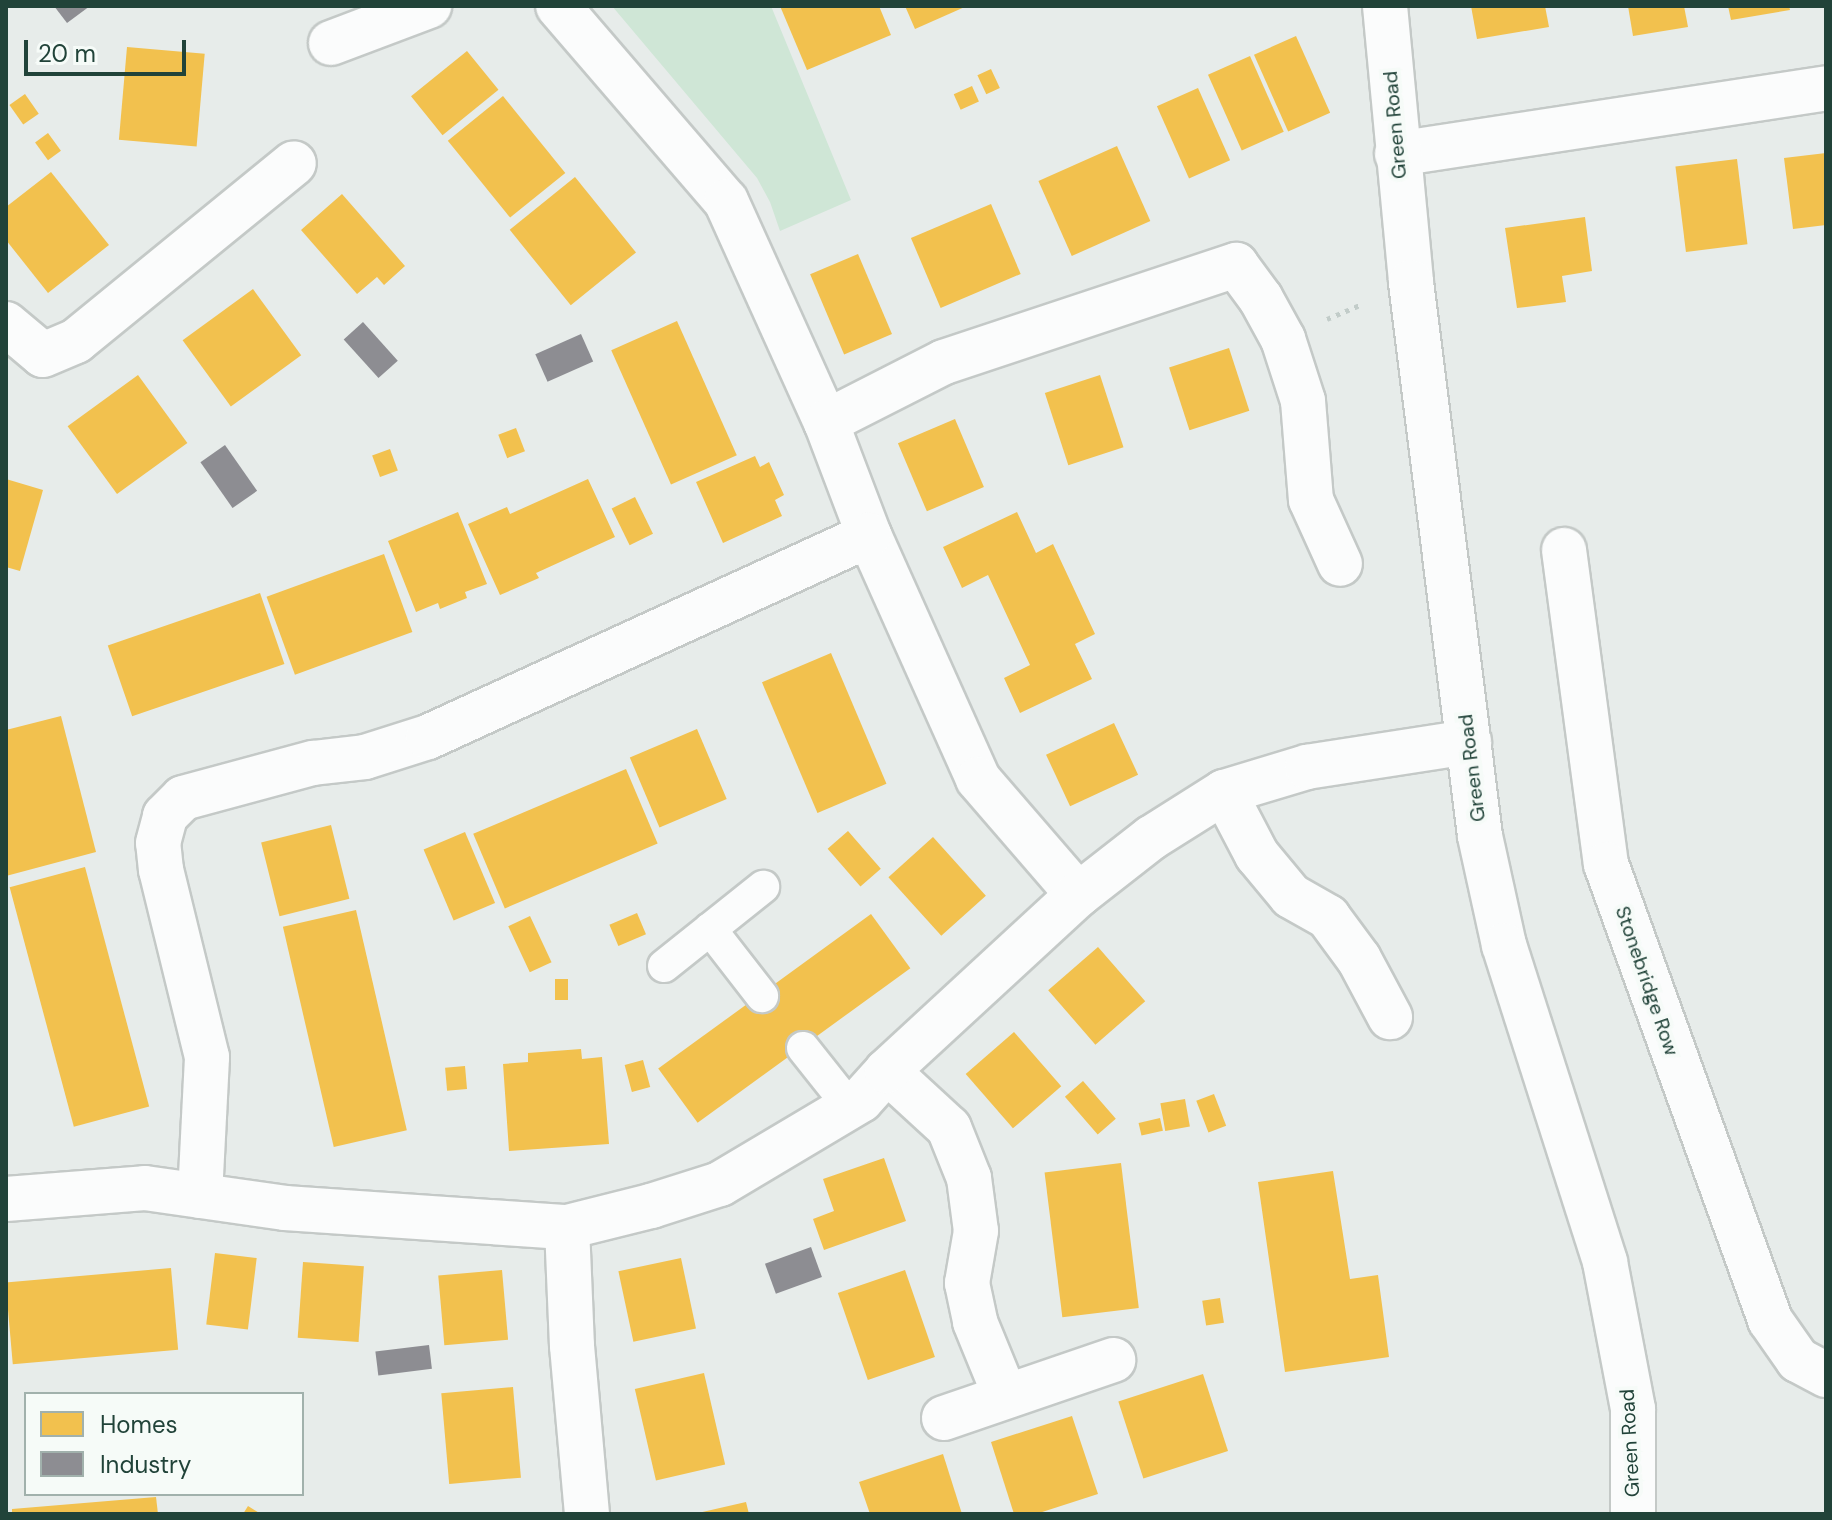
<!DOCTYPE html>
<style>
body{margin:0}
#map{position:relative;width:1832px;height:1520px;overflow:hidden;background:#e7ecea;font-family:"DM Sans",sans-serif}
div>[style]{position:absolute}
.green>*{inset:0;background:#cfe6d6}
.homes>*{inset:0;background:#f2c14e;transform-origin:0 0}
.industry>*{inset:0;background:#8d8d92;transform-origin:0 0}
.path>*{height:5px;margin-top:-2.5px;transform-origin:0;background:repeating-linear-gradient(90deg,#c2ccc9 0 4px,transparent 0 10px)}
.roads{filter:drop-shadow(2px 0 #c4c9c7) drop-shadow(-2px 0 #c4c9c7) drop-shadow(0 2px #c4c9c7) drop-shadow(0 -2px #c4c9c7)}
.service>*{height:32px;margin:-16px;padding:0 16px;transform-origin:16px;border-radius:16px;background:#fbfcfc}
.minor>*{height:44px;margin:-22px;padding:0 22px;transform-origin:22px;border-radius:22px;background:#fbfcfc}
.tertiary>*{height:44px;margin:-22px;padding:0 22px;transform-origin:22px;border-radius:22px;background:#fbfcfc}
span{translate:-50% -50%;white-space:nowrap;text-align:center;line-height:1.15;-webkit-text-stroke:8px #f6fbf8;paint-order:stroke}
.street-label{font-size:20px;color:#214339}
.frame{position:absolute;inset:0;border:8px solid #214339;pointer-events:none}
.legend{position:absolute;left:24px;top:1392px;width:280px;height:104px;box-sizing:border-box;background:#f6fbf8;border:2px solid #a1b1ac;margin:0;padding:10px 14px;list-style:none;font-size:24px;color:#214339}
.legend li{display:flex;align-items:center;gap:16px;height:40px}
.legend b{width:40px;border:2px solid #a1b1ac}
.scale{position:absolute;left:24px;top:40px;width:162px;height:36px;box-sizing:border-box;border:4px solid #214339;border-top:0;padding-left:10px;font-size:24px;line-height:28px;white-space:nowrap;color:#214339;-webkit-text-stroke:6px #f6fbf8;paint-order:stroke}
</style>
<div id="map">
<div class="green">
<div style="clip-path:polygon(612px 6px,771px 6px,851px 200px,780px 231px,770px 202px,757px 178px)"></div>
</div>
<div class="homes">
<div style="clip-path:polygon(780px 6px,879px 6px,891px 35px,807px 70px)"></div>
<div style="clip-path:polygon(905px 6px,967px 6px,915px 29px)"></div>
<div style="clip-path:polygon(1471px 6px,1545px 6px,1549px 27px,1477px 39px)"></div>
<div style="clip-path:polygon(1628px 6px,1684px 6px,1688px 27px,1633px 36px)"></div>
<div style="clip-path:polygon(1728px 6px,1789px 6px,1790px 10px,1731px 20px)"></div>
<div style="left:1296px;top:36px;width:84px;height:46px;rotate:66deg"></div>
<div style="left:127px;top:47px;width:78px;height:93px;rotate:5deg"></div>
<div style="left:467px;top:51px;width:50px;height:72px;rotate:51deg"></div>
<div style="left:1250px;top:56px;width:83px;height:46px;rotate:66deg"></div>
<div style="left:991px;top:69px;width:21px;height:15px;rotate:65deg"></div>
<div style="left:972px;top:86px;width:17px;height:20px;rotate:66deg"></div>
<div style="left:1198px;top:88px;width:79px;height:45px;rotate:66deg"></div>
<div style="left:25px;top:94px;width:24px;height:19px;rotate:55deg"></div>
<div style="left:503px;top:96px;width:99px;height:71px;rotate:51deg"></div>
<div style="left:48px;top:133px;width:22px;height:16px;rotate:54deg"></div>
<div style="left:1117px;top:146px;width:82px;height:86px;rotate:66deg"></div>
<div style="clip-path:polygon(1826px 153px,1826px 225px,1793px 229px,1784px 158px)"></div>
<div style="left:1737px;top:159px;width:86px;height:62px;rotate:83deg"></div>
<div style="clip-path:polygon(51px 172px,109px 245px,48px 293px,6px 240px,6px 207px)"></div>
<div style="left:575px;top:177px;width:97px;height:84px;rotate:51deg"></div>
<div style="clip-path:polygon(342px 194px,405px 266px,384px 285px,377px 277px,357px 294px,301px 230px)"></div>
<div style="left:991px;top:204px;width:76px;height:87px;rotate:67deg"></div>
<div style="clip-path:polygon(1585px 217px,1592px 271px,1562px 276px,1566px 302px,1517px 308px,1505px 228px)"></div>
<div style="left:858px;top:254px;width:87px;height:52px;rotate:67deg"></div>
<div style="left:253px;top:289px;width:82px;height:87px;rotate:54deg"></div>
<div style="left:677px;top:321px;width:147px;height:72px;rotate:66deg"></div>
<div style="left:1229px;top:348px;width:66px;height:63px;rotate:72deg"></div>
<div style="left:138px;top:375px;width:84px;height:87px;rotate:54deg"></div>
<div style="left:1100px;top:375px;width:76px;height:58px;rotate:72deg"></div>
<div style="left:955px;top:419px;width:74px;height:62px;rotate:67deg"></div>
<div style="left:516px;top:428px;width:25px;height:19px;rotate:69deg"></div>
<div style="left:390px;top:449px;width:23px;height:19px;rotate:70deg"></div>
<div style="clip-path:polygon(755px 456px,760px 467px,769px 462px,784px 495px,775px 500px,782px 516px,723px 543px,696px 482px)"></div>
<div style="clip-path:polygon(6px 479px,43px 490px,20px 571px,6px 567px)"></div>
<div style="clip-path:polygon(588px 479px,615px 537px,536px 573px,539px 578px,500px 595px,468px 524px,507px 507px,510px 514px)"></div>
<div style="left:635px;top:497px;width:41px;height:26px;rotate:64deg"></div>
<div style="clip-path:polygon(458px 512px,487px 584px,465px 592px,467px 598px,440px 609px,438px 603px,416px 612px,388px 541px)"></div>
<div style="clip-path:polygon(1017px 512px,1036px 553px,1053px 544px,1095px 634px,1075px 644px,1092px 679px,1020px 713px,1004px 678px,1030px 665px,988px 575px,962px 588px,943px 547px)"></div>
<div style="left:384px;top:554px;width:83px;height:125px;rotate:70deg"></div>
<div style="left:260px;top:593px;width:75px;height:161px;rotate:71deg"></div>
<div style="left:831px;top:653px;width:142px;height:75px;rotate:67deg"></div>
<div style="clip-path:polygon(61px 716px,96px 852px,6px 876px,6px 730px)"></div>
<div style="left:1114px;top:723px;width:57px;height:75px;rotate:65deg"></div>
<div style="left:697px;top:729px;width:76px;height:73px;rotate:67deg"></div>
<div style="left:626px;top:769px;width:81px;height:166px;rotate:67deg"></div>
<div style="left:331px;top:825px;width:76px;height:72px;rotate:76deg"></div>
<div style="left:848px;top:831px;width:50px;height:27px;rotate:49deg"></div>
<div style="left:465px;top:832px;width:77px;height:45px;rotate:67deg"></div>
<div style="left:933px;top:837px;width:79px;height:60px;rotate:48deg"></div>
<div style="left:85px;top:867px;width:248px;height:78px;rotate:75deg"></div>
<div style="left:356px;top:910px;width:226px;height:75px;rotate:77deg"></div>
<div style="left:637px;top:913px;width:23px;height:30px;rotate:67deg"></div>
<div style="left:871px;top:914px;width:67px;height:263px;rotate:54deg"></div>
<div style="left:530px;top:916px;width:51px;height:24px;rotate:65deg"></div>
<div style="left:1098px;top:947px;width:72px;height:66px;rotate:49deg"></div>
<div style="left:555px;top:979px;width:13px;height:21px"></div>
<div style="left:1014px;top:1032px;width:72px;height:64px;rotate:49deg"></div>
<div style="clip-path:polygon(581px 1049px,582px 1059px,602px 1057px,609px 1144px,509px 1151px,503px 1064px,528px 1062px,528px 1053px)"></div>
<div style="left:643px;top:1060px;width:28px;height:19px;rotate:75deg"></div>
<div style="left:465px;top:1066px;width:23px;height:20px;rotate:85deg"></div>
<div style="left:1083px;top:1081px;width:50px;height:24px;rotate:49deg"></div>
<div style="left:1214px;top:1094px;width:34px;height:19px;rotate:69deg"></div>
<div style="left:1185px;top:1099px;width:28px;height:25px;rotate:80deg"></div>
<div style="left:1160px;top:1118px;width:13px;height:22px;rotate:77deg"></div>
<div style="clip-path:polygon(884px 1158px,906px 1221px,824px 1250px,813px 1219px,834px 1211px,823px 1179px)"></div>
<div style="left:1121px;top:1163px;width:146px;height:77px;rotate:83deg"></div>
<div style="clip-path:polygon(1333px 1171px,1350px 1279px,1378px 1275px,1389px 1357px,1285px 1372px,1258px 1182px)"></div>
<div style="left:215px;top:1253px;width:42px;height:72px;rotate:7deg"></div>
<div style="left:681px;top:1258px;width:72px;height:64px;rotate:78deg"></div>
<div style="left:303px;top:1262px;width:61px;height:76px;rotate:4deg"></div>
<div style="left:171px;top:1268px;width:82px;height:166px;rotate:85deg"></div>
<div style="left:502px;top:1270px;width:70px;height:64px;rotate:85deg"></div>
<div style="left:905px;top:1270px;width:92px;height:71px;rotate:71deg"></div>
<div style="left:1220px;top:1298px;width:25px;height:18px;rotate:81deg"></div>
<div style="left:704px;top:1373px;width:94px;height:71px;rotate:77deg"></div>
<div style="left:1203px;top:1374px;width:81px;height:89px;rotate:72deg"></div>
<div style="left:513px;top:1387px;width:91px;height:72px;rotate:85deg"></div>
<div style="clip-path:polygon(1072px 1416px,1098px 1494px,1036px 1514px,1014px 1514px,991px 1442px)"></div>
<div style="clip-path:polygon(943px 1454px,962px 1514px,870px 1514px,859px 1482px)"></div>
<div style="clip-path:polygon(156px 1497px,158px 1514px,12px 1514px,12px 1509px)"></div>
<div style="clip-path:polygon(746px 1502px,749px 1514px,698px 1514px,698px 1513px)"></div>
<div style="clip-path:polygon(248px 1506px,261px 1514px,243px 1514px)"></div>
</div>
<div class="industry">
<div style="clip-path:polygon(54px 6px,90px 6px,67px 23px)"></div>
<div style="left:363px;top:322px;width:52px;height:26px;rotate:48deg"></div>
<div style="left:581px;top:334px;width:30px;height:50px;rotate:66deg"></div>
<div style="left:225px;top:445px;width:56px;height:30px;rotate:55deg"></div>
<div style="left:811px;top:1247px;width:32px;height:49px;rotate:70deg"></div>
<div style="left:429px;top:1345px;width:24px;height:54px;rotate:83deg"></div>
</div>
<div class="path">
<div style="left:1327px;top:319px;width:38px;rotate:-23deg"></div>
</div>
<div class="roads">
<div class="service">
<div style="left:710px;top:929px;width:85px;rotate:52.2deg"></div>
<div style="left:664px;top:966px;width:127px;rotate:-38.6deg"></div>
<div style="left:803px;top:1048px;width:75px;rotate:51.5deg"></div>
</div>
<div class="minor">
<div style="left:558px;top:6px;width:257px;rotate:49.3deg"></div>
<div style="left:726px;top:201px;width:243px;rotate:65.7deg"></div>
<div style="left:826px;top:422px;width:121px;rotate:69.2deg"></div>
<div style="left:869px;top:535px;width:267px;rotate:65.9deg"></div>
<div style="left:978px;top:779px;width:153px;rotate:49.2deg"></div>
<div style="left:331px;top:43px;width:105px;rotate:-20.7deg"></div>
<div style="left:1397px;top:154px;width:434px;rotate:-8.7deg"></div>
<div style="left:6px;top:324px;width:48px;rotate:40deg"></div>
<div style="left:43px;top:355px;width:36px;rotate:-23deg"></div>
<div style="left:76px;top:341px;width:281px;rotate:-39.2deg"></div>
<div style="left:826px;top:422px;width:132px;rotate:-27deg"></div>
<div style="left:944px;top:362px;width:308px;rotate:-18.4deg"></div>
<div style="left:1236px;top:265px;width:42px;rotate:53.7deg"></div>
<div style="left:1261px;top:299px;width:46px;rotate:61.2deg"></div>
<div style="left:1283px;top:339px;width:65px;rotate:72.1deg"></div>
<div style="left:1303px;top:401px;width:99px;rotate:85.4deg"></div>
<div style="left:1311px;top:500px;width:70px;rotate:65.6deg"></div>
<div style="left:1564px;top:550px;width:317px;rotate:82.4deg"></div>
<div style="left:1606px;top:864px;width:485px;rotate:70.2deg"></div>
<div style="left:1770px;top:1320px;width:49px;rotate:55deg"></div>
<div style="left:1798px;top:1360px;width:32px;rotate:28deg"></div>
<div style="left:1224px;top:792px;width:71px;rotate:62.4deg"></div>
<div style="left:1257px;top:855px;width:53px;rotate:50.3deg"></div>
<div style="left:1291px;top:896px;width:43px;rotate:29.6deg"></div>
<div style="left:1328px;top:917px;width:52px;rotate:53.6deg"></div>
<div style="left:1359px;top:959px;width:66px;rotate:61.9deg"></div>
<div style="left:887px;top:1071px;width:84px;rotate:42.6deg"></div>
<div style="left:949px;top:1128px;width:54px;rotate:68.2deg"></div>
<div style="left:969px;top:1178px;width:53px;rotate:82.5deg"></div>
<div style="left:976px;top:1231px;width:53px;rotate:99.8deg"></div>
<div style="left:967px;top:1283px;width:40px;rotate:78deg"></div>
<div style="left:975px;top:1322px;width:79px;rotate:67.7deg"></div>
<div style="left:200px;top:1196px;width:139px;rotate:-87.1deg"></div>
<div style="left:207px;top:1057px;width:193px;rotate:-103.8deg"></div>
<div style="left:161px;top:870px;width:27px;rotate:-96deg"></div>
<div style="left:158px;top:843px;width:28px;rotate:-75deg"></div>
<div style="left:165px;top:816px;width:25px;rotate:-45deg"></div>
<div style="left:183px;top:798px;width:135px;rotate:-15.1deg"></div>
<div style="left:313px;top:763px;width:52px;rotate:-6.6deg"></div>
<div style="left:365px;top:757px;width:66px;rotate:-17.6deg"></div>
<div style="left:428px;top:737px;width:485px;rotate:-24.6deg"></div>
<div style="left:6px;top:1199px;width:139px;rotate:-4.5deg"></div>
<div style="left:145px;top:1188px;width:141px;rotate:8.1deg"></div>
<div style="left:285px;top:1208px;width:283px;rotate:3.9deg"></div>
<div style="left:567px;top:1227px;width:87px;rotate:-14deg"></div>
<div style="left:651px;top:1206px;width:72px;rotate:-17.7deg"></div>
<div style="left:720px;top:1184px;width:164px;rotate:-30.8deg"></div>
<div style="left:861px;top:1100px;width:39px;rotate:-48deg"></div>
<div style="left:887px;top:1071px;width:260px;rotate:-42.7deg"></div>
<div style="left:1078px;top:895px;width:93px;rotate:-38deg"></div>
<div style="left:1151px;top:838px;width:86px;rotate:-32.2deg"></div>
<div style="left:1224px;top:792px;width:87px;rotate:-16.8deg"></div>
<div style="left:1307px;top:767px;width:164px;rotate:-8.8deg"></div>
<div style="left:567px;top:1227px;width:119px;rotate:87.6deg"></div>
<div style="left:572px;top:1346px;width:169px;rotate:84.9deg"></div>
<div style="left:944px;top:1418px;width:179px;rotate:-18.9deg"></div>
</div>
<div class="tertiary">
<div style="left:1385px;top:6px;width:277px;rotate:84.6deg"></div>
<div style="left:1411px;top:282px;width:558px;rotate:82.9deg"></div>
<div style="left:1480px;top:836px;width:112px;rotate:77.6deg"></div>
<div style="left:1504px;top:945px;width:333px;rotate:72.3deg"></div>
<div style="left:1605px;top:1262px;width:150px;rotate:79.2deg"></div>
<div style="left:1633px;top:1409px;width:105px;rotate:90deg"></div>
</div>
</div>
<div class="street-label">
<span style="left:1395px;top:125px;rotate:-95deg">Green Road</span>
<span style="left:1472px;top:768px;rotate:-97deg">Green Road</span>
<span style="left:1647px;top:981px;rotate:71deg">Stonebridge Row</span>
<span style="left:1630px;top:1443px;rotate:-93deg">Green Road</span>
</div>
<div class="frame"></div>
<ul class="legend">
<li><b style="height:22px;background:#f2c14e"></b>Homes</li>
<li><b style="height:22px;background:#8d8d92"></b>Industry</li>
</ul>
<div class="scale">20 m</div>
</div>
